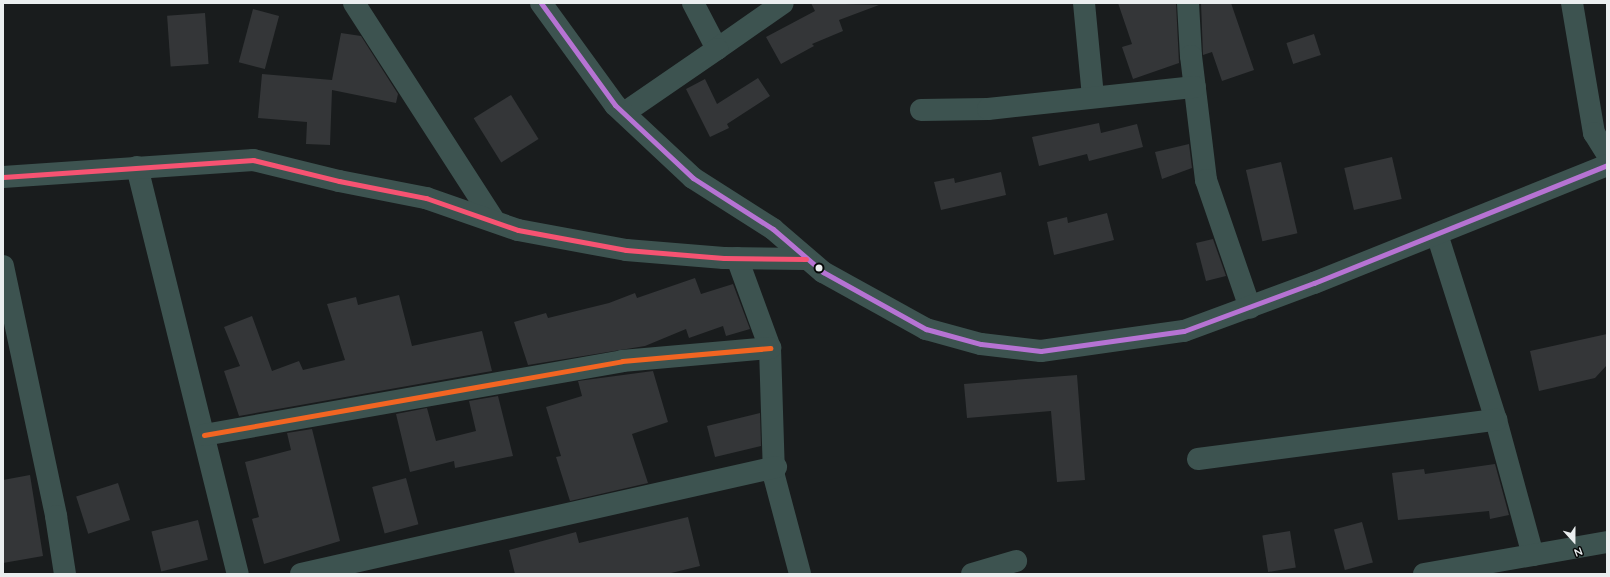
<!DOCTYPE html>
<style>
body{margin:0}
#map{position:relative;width:1610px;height:577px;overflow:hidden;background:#191c1d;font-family:Quicksand,sans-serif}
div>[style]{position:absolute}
.building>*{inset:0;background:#343638;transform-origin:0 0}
.minor>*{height:22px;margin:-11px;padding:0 11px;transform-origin:11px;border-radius:11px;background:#3d5350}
.tertiary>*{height:22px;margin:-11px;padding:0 11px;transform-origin:11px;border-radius:11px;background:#3d5350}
.bus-1>*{height:5px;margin:-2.5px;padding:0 2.5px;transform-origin:2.5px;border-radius:2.5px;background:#b673d3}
.bus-2>*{height:5px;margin:-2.5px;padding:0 2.5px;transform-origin:2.5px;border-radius:2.5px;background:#f65372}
.bus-3>*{height:5px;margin:-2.5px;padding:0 2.5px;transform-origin:2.5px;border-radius:2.5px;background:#f26522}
.dots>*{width:11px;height:11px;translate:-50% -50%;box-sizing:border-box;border:2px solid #050707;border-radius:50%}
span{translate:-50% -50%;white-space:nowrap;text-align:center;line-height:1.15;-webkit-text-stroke:3.5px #050707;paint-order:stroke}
.frame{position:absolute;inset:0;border:4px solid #eaeeef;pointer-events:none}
.north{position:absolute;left:1554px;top:521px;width:40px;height:40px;-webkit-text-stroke:3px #050707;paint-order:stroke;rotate:159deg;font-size:11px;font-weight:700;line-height:16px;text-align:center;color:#eaeeef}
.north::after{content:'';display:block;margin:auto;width:14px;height:18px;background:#eaeeef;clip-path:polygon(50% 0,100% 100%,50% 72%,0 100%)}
</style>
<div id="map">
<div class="building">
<div style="clip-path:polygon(811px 3px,879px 5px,839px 20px,843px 31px,812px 44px,814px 46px,781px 64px,766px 37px,815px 11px)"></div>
<div style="clip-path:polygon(1118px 3px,1176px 3px,1179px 63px,1133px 79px,1122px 47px,1132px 44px)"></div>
<div style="clip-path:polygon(1201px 3px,1231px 3px,1254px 70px,1222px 81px,1212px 52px,1203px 55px)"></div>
<div style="left:253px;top:9px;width:27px;height:55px;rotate:15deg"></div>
<div style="left:205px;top:13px;width:51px;height:38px;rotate:86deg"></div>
<div style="clip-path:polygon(341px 33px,361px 36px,398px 94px,396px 103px,332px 90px,330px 145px,306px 144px,307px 122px,258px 118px,262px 74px,332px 80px)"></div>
<div style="left:1314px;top:34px;width:22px;height:29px;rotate:72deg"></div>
<div style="clip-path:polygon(758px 78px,770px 96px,727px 124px,729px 128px,710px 137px,686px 89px,705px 79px,717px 104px)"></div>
<div style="left:511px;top:95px;width:52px;height:44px;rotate:58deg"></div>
<div style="clip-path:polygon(1099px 123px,1101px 133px,1137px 124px,1143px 147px,1089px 161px,1087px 154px,1039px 166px,1032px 137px)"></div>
<div style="clip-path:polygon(1189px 144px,1192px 168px,1162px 179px,1155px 152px)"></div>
<div style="left:1392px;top:157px;width:43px;height:49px;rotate:77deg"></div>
<div style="left:1281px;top:162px;width:73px;height:36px;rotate:77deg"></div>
<div style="clip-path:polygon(1001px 172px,1006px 195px,941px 210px,934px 182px,954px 178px,955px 183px)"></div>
<div style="clip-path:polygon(1107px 213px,1114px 240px,1054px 255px,1047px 222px,1067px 217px,1068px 223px)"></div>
<div style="clip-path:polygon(1213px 239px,1226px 276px,1206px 281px,1196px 243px)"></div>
<div style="clip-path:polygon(695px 278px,701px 294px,733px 284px,750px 329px,726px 336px,723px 326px,689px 338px,686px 329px,645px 346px,528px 365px,514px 322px,546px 313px,548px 318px,609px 303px,635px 293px,637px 298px)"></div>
<div style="clip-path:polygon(399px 295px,412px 346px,482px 331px,492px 371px,239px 416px,224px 371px,240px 366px,224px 327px,252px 316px,272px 371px,299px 361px,303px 370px,345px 360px,327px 304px,356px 297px,358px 305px)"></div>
<div style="clip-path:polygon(1607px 334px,1607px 365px,1595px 378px,1539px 391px,1530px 351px)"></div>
<div style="clip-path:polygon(653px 371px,668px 422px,632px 434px,648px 483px,570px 501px,556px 457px,561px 456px,546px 407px,582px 396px,578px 381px)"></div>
<div style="clip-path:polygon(1077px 375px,1085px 480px,1057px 482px,1051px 411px,967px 418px,964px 384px)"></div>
<div style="clip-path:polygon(498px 396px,513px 456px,455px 468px,454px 461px,410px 472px,396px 414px,427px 408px,436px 441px,476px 431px,469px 401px)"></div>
<div style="clip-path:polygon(760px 413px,761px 446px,715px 457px,707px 426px)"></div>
<div style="clip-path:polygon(312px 429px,340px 541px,264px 564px,252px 519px,259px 517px,245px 462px,291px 450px,287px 433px)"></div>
<div style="clip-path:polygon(1495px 464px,1509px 515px,1490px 519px,1489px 511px,1398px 520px,1392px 473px,1424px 469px,1425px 474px)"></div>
<div style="clip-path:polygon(30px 475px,43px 556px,3px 563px,3px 480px)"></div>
<div style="left:406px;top:478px;width:48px;height:35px;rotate:75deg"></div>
<div style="left:118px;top:483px;width:39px;height:44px;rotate:72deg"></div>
<div style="clip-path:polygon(688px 517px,700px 566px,667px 574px,515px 574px,509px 550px,576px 532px,579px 543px)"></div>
<div style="left:198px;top:520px;width:41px;height:48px;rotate:76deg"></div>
<div style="left:1362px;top:522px;width:42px;height:29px;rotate:75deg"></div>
<div style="left:1290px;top:531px;width:37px;height:28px;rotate:81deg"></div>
</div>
<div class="minor">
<div style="left:354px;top:3px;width:260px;rotate:57.2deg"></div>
<div style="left:693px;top:3px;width:52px;rotate:62.4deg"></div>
<div style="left:717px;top:49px;width:80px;rotate:-34.9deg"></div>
<div style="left:1084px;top:3px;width:93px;rotate:84.5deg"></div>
<div style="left:1188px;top:3px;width:53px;rotate:86.8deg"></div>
<div style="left:1191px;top:56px;width:125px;rotate:83.1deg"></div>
<div style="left:1206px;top:180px;width:135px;rotate:71deg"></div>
<div style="left:1572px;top:3px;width:132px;rotate:80.4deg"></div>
<div style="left:1594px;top:133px;width:25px;rotate:58deg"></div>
<div style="left:921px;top:110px;width:67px;rotate:-0.9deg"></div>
<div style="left:988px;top:109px;width:208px;rotate:-6.1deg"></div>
<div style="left:624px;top:113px;width:113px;rotate:-34.5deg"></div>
<div style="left:137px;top:167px;width:419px;rotate:76.1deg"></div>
<div style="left:1437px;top:234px;width:195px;rotate:72.4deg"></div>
<div style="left:1496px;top:420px;width:140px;rotate:74.7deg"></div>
<div style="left:737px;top:258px;width:96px;rotate:69.9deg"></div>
<div style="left:770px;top:348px;width:128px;rotate:88.2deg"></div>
<div style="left:774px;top:476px;width:101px;rotate:75.1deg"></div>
<div style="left:3px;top:266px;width:256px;rotate:78deg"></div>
<div style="left:56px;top:516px;width:59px;rotate:81.2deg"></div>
<div style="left:204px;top:435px;width:424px;rotate:-10deg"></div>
<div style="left:622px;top:361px;width:149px;rotate:-5deg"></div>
<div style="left:1198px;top:459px;width:301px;rotate:-7.5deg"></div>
<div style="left:301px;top:574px;width:487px;rotate:-12.7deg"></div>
<div style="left:972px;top:574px;width:46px;rotate:-16.5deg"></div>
<div style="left:1424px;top:574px;width:186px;rotate:-9.9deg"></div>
</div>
<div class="tertiary">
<div style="left:541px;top:3px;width:126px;rotate:54deg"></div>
<div style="left:615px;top:105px;width:107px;rotate:43.1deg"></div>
<div style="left:693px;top:178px;width:95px;rotate:32.5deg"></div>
<div style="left:773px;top:229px;width:66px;rotate:40.7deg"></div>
<div style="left:823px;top:272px;width:118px;rotate:29deg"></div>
<div style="left:926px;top:329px;width:57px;rotate:15.3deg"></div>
<div style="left:981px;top:344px;width:60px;rotate:6.7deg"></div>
<div style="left:1041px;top:351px;width:144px;rotate:-8deg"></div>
<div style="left:1184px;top:331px;width:139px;rotate:-20.3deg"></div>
<div style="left:1314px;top:283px;width:316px;rotate:-21.9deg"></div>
<div style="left:3px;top:177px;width:251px;rotate:-3.9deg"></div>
<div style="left:253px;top:160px;width:89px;rotate:13.7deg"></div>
<div style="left:339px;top:181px;width:89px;rotate:11.1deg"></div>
<div style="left:426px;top:198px;width:97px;rotate:19.2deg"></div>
<div style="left:518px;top:230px;width:110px;rotate:10.5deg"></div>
<div style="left:626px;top:250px;width:98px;rotate:4.7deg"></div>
<div style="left:724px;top:258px;width:82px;rotate:0.7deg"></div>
</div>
<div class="bus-1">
<div style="left:541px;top:3px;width:126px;rotate:54deg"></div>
<div style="left:615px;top:105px;width:107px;rotate:43.1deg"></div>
<div style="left:693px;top:178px;width:95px;rotate:32.5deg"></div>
<div style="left:773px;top:229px;width:66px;rotate:40.7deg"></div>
<div style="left:823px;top:272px;width:118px;rotate:29deg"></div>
<div style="left:926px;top:329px;width:57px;rotate:15.3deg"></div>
<div style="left:981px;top:344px;width:60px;rotate:6.7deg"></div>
<div style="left:1041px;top:351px;width:144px;rotate:-8deg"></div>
<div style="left:1184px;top:331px;width:139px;rotate:-20.3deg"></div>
<div style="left:1314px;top:283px;width:316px;rotate:-21.9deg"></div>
</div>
<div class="bus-2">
<div style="left:3px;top:177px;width:251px;rotate:-3.9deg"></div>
<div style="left:253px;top:160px;width:89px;rotate:13.7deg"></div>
<div style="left:339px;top:181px;width:89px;rotate:11.1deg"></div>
<div style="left:426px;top:198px;width:97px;rotate:19.2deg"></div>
<div style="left:518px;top:230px;width:110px;rotate:10.5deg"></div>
<div style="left:626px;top:250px;width:98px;rotate:4.7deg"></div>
<div style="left:724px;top:258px;width:82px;rotate:0.7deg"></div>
</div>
<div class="bus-3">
<div style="left:204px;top:435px;width:424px;rotate:-10deg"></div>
<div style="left:622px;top:361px;width:149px;rotate:-5deg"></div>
</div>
<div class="dots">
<div style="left:819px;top:268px;background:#eaeeef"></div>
</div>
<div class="frame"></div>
<div class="north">N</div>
</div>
